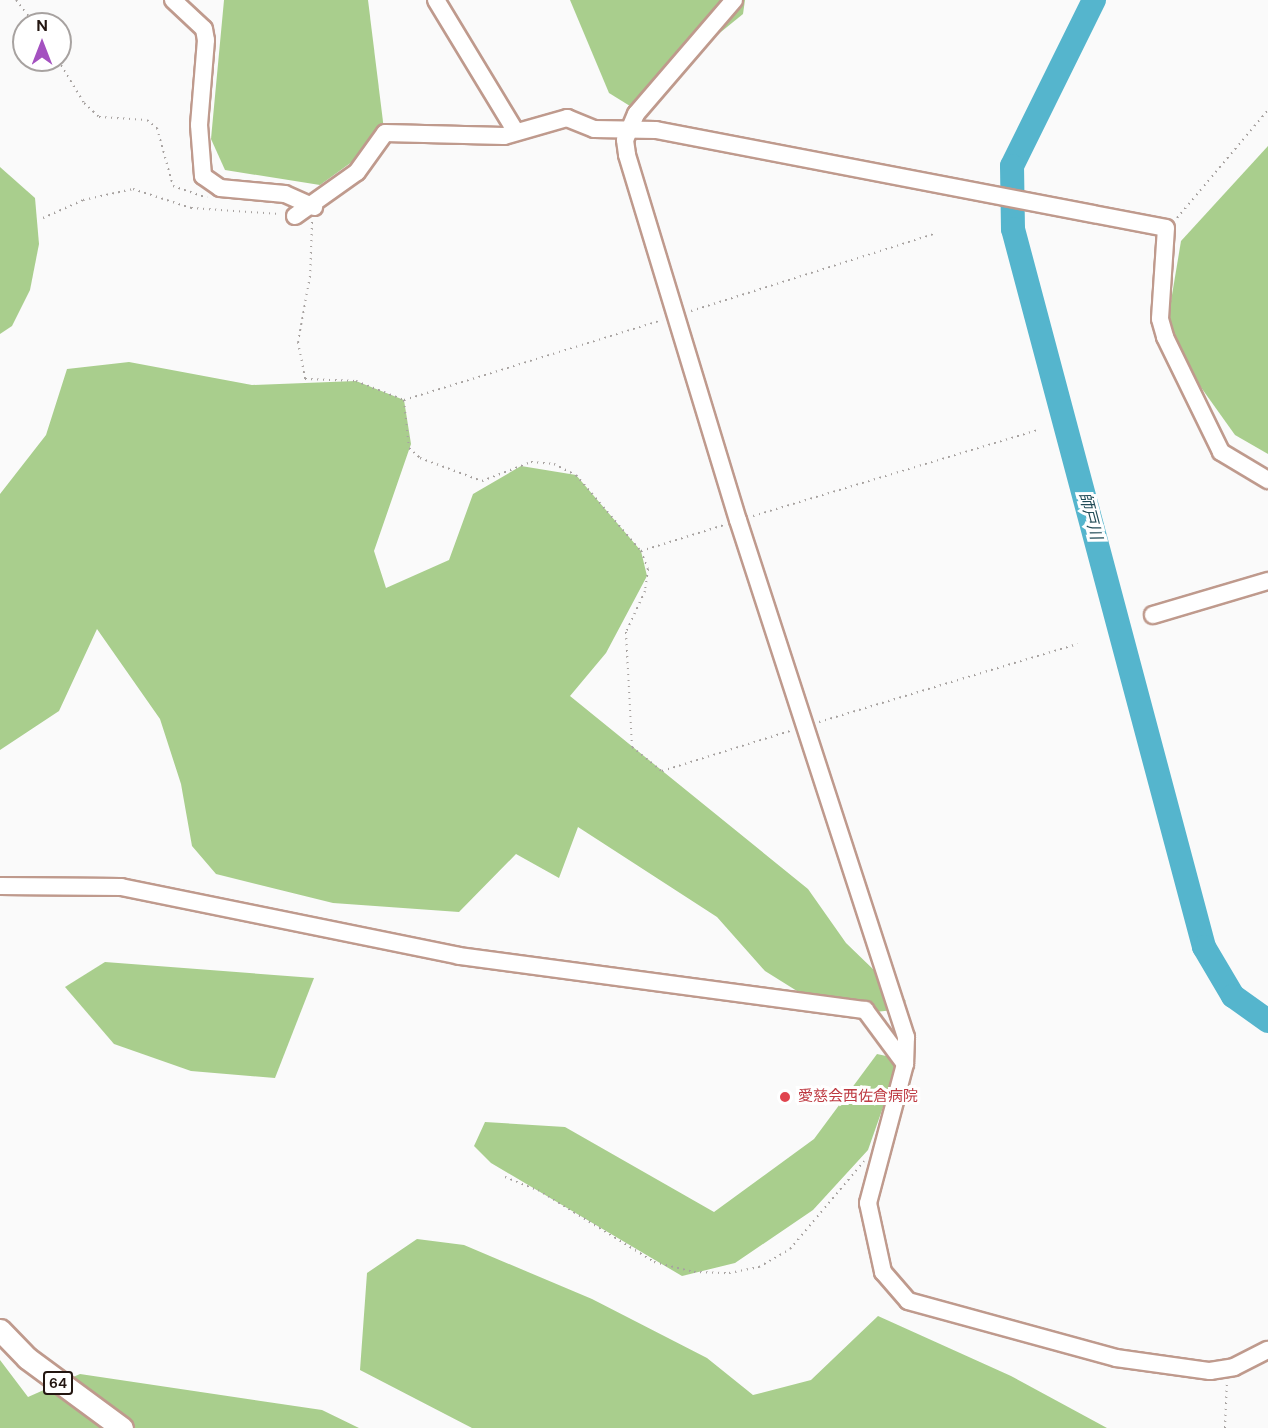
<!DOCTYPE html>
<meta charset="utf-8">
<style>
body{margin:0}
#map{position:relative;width:1268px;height:1428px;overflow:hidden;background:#fafafa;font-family:"DM Sans","Noto Sans JP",sans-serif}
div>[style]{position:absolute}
.forest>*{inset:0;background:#a9ce8d}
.river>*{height:24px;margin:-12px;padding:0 12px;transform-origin:12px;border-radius:12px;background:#55b5cd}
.path>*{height:2px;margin-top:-1px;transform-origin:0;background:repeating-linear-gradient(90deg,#a7a2a0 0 1.5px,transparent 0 6px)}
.roads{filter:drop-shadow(2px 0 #bf9a8d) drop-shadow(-2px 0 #bf9a8d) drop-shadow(0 2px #bf9a8d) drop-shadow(0 -2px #bf9a8d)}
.minor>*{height:16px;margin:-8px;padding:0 8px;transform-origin:8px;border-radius:8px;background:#fff}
.major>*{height:21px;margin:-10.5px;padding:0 10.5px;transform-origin:10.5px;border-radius:10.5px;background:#fff}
.dots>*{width:16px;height:16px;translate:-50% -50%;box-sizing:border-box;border:3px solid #fff;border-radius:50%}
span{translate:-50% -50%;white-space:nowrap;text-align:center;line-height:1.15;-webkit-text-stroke:6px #fff;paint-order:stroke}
.shield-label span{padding:2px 4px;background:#fff;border:2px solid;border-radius:4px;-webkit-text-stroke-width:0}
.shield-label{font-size:14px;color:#231611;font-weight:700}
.health-label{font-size:15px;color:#be3a42}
.left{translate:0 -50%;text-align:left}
.water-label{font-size:16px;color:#234d58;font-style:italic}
.north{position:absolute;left:12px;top:12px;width:60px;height:60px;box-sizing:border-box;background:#fff;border:2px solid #a7a2a0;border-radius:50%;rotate:0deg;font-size:16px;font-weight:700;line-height:24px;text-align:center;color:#231611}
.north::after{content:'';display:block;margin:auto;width:21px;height:27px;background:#a451c0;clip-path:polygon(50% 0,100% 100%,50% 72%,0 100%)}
</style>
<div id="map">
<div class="forest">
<div style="clip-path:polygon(224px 0,368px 0,385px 138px,320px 185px,225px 170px,211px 139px)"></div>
<div style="clip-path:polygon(570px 0,745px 0,743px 14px,630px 106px,609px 93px)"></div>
<div style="clip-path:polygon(1268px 146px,1268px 454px,1235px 435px,1165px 337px,1181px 241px)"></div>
<div style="clip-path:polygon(0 167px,35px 198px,39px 244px,30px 290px,12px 326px,0 334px)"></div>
<div style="clip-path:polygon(129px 362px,252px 385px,356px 381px,404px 400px,411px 444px,374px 551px,386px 588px,449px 560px,473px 494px,521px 466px,576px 475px,641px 551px,647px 576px,606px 653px,570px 696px,808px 889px,846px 943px,906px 1001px,894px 1010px,837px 1016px,765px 971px,717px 917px,578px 827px,559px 878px,516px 854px,459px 912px,333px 903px,216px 874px,192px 846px,181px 784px,160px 719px,97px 629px,59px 711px,0 750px,0 494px,46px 435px,67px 369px)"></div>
<div style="clip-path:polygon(105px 962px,314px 978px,275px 1078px,191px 1071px,114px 1044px,65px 987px)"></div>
<div style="clip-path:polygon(877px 1054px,900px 1059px,868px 1150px,813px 1210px,735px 1263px,682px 1276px,491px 1163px,474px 1146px,485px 1122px,565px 1127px,714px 1212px,814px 1139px)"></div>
<div style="clip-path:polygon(417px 1239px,464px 1245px,592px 1299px,707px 1358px,753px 1395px,811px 1380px,878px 1316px,1011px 1376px,1107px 1428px,472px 1428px,360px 1370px,367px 1273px)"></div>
<div style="clip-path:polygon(0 1360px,28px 1397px,80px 1374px,322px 1410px,359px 1428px,0 1428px)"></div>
</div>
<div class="river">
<div style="left:1094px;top:0;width:185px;rotate:116.3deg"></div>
<div style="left:1012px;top:166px;width:63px;rotate:89.1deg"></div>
<div style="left:1013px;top:229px;width:743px;rotate:75.1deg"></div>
<div style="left:1204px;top:947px;width:57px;rotate:59.4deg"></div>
<div style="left:1233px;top:996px;width:43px;rotate:35.5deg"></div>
</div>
<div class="path">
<div style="left:16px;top:0;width:31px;rotate:52deg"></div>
<div style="left:58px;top:60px;width:50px;rotate:58.8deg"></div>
<div style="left:84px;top:103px;width:21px;rotate:43deg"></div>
<div style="left:99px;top:117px;width:48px;rotate:3.6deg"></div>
<div style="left:147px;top:120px;width:13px;rotate:39deg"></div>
<div style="left:157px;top:128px;width:60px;rotate:74.6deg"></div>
<div style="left:173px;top:186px;width:36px;rotate:19deg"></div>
<div style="left:43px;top:218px;width:44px;rotate:-24.2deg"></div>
<div style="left:83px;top:200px;width:51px;rotate:-12.4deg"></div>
<div style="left:133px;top:189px;width:61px;rotate:18.1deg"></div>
<div style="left:191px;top:208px;width:89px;rotate:3.9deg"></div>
<div style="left:1177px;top:218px;width:141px;rotate:-49.9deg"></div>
<div style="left:312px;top:222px;width:54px;rotate:92.1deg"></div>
<div style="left:310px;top:276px;width:67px;rotate:100.3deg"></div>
<div style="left:298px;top:342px;width:38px;rotate:79deg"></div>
<div style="left:305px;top:379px;width:51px;rotate:2.2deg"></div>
<div style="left:356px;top:381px;width:52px;rotate:21.6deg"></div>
<div style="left:404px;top:400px;width:48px;rotate:84.1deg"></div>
<div style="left:409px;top:448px;width:15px;rotate:42deg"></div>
<div style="left:420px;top:458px;width:66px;rotate:20.4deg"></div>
<div style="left:482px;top:481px;width:53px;rotate:-21.2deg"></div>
<div style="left:531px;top:462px;width:23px;rotate:5deg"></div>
<div style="left:554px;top:464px;width:25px;rotate:27deg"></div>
<div style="left:576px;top:475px;width:100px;rotate:49.5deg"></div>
<div style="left:641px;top:551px;width:19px;rotate:69deg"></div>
<div style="left:648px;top:569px;width:22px;rotate:98deg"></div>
<div style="left:645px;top:591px;width:45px;rotate:114.9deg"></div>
<div style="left:626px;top:632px;width:115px;rotate:87deg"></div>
<div style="left:632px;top:747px;width:38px;rotate:39deg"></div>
<div style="left:662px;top:771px;width:134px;rotate:-17.4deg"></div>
<div style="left:691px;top:311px;width:255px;rotate:-17.6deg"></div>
<div style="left:404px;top:400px;width:270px;rotate:-17.2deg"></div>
<div style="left:753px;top:516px;width:297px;rotate:-16.8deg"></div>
<div style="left:641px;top:551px;width:87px;rotate:-17.4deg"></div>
<div style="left:819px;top:722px;width:270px;rotate:-16.8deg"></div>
<div style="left:505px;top:1177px;width:35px;rotate:22deg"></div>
<div style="left:538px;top:1190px;width:137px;rotate:31.8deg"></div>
<div style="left:654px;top:1262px;width:41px;rotate:14deg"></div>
<div style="left:694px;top:1272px;width:35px;rotate:2deg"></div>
<div style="left:729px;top:1273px;width:31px;rotate:-11deg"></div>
<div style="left:759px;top:1267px;width:36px;rotate:-30deg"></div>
<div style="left:790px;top:1249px;width:115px;rotate:-49.9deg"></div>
<div style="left:1225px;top:1428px;width:45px;rotate:-87.5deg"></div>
</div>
<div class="roads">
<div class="minor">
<div style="left:173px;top:0;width:42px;rotate:43.1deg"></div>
<div style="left:204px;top:29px;width:11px;rotate:80deg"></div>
<div style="left:206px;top:40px;width:85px;rotate:94.7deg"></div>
<div style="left:199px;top:125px;width:51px;rotate:85.5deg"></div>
<div style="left:203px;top:176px;width:21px;rotate:35deg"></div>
<div style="left:220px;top:188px;width:65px;rotate:5.3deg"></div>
<div style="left:285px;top:194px;width:32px;rotate:24deg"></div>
<div style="left:436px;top:0;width:154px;rotate:58.8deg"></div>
<div style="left:734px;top:0;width:150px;rotate:130.7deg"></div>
<div style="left:636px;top:114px;width:28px;rotate:113deg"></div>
<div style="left:625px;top:140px;width:15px;rotate:82deg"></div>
<div style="left:627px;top:155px;width:382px;rotate:73.1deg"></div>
<div style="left:738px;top:520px;width:544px;rotate:72deg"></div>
<div style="left:906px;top:1037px;width:27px;rotate:92deg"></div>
<div style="left:905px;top:1064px;width:144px;rotate:104.9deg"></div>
<div style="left:868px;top:1203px;width:71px;rotate:77.7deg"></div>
<div style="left:883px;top:1272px;width:38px;rotate:49deg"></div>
<div style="left:908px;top:1301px;width:216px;rotate:15.3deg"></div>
<div style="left:1116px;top:1358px;width:95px;rotate:7.9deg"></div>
<div style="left:1210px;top:1371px;width:24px;rotate:-9deg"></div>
<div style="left:1234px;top:1367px;width:38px;rotate:-27deg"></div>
<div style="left:295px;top:216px;width:76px;rotate:-35.4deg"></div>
<div style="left:357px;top:172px;width:48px;rotate:-54.3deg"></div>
<div style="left:385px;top:133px;width:119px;rotate:1.4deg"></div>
<div style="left:504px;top:136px;width:66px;rotate:-15.9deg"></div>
<div style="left:567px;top:118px;width:29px;rotate:22deg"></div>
<div style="left:594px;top:129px;width:62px;rotate:0.9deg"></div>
<div style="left:656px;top:130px;width:519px;rotate:10.88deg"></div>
<div style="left:1166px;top:228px;width:91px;rotate:93.8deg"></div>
<div style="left:1160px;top:319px;width:19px;rotate:74deg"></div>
<div style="left:1165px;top:337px;width:128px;rotate:64deg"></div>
<div style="left:1221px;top:452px;width:55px;rotate:30.8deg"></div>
<div style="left:1153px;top:615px;width:120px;rotate:-16.5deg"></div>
<div style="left:0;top:886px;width:121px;rotate:0.5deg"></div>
<div style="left:121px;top:887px;width:345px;rotate:11.5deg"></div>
<div style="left:459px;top:956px;width:410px;rotate:7.6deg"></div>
<div style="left:865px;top:1010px;width:67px;rotate:53.5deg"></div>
</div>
<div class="major">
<div style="left:0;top:1330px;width:39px;rotate:46deg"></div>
<div style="left:27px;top:1358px;width:118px;rotate:36.4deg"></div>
</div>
</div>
<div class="dots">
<div style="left:785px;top:1097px;background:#e0444e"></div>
</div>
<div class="shield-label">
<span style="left:58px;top:1383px">64</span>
</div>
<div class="health-label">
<span class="left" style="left:798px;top:1097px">愛慈会西佐倉病院</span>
</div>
<div class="water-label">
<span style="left:1090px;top:516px;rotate:75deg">師戸川</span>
</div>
<div class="north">N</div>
</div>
